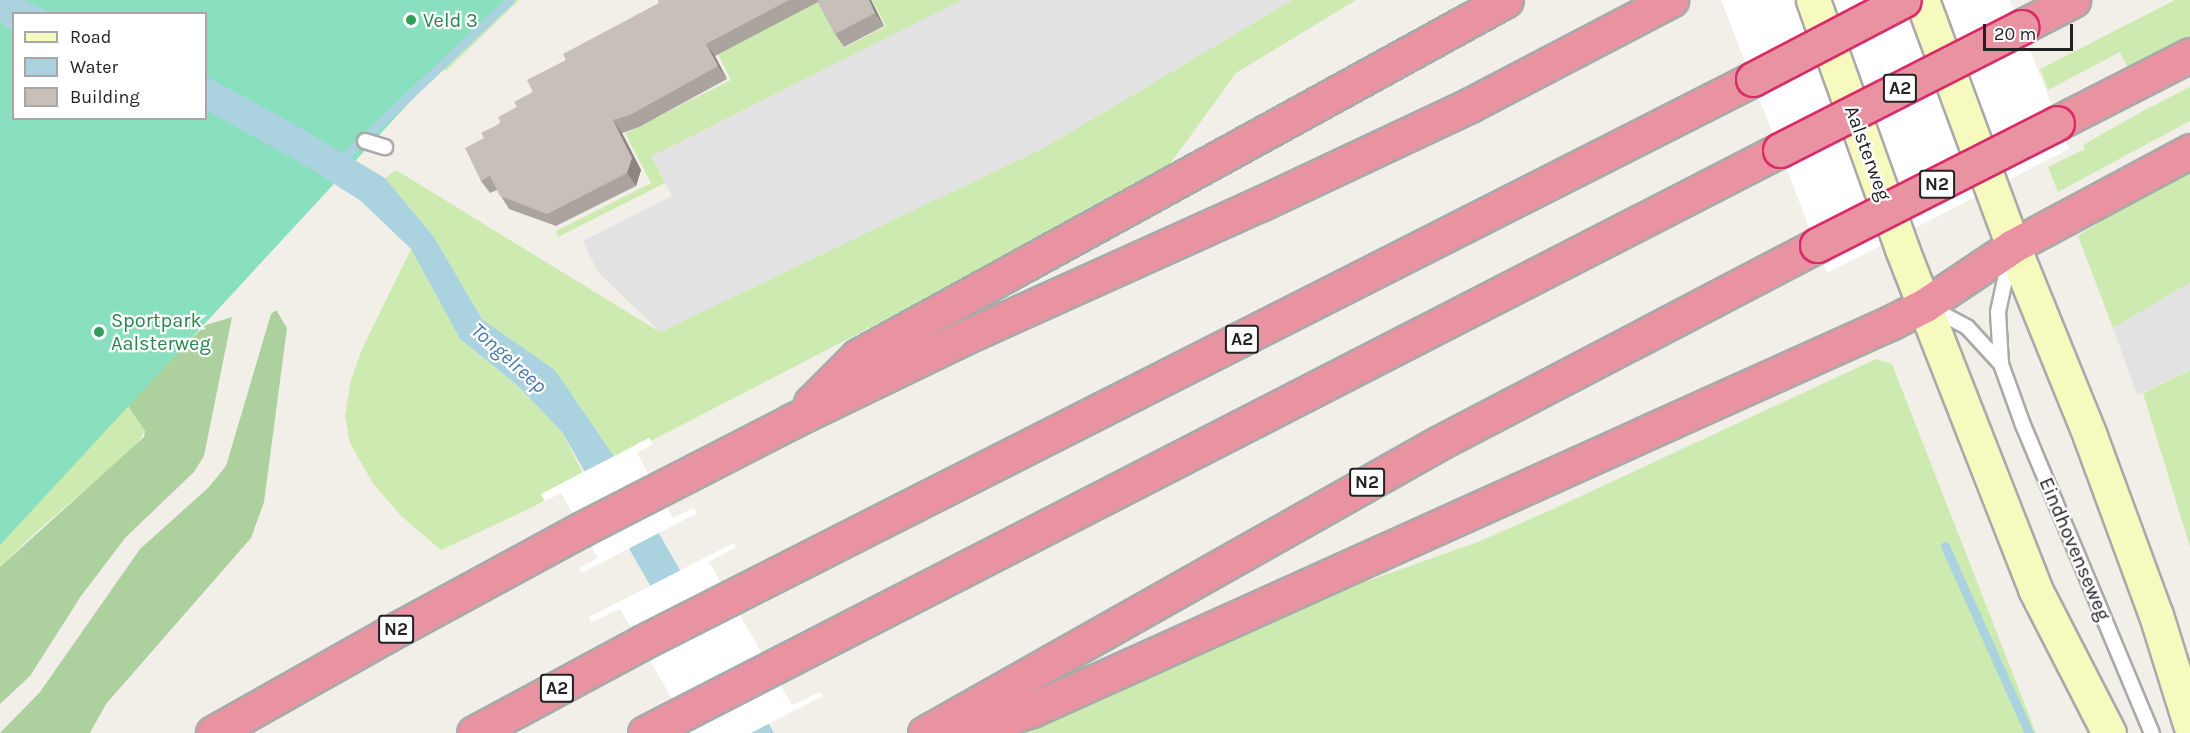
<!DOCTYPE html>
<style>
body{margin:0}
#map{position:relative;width:2190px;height:733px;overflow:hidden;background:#f2efe9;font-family:Karla,sans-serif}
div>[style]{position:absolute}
.grass>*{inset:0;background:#cdebb0}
.forest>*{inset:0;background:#add19e}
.pitch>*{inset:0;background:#88e0be}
.parking>*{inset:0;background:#e2e2e2}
.water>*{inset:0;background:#aad3df}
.pier>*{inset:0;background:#fff}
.stream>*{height:9px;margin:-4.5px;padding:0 4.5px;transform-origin:4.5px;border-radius:4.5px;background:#aad3df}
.roads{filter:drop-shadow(2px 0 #a9a9a9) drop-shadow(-2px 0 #a9a9a9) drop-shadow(0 2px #a9a9a9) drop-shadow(0 -2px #a9a9a9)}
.lane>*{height:14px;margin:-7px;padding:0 7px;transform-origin:7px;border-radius:7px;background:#fff}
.secondary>*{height:33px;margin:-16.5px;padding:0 16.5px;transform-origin:16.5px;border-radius:16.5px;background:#f7fabf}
.highway>*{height:33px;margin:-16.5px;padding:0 16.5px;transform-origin:16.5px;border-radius:16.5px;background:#e892a2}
.bridges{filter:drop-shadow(2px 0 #dc2a67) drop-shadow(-2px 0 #dc2a67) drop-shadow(0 2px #dc2a67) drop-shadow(0 -2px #dc2a67)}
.highway-bridge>*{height:33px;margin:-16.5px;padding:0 16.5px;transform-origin:16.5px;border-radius:16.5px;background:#e892a2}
.wall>*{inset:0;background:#aba49e}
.shaded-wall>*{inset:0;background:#8b8681}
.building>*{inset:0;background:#c7bfb8}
.dots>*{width:16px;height:16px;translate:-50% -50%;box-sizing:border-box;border:3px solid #fff;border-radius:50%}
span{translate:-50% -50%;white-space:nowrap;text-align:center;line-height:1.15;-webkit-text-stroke:4.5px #fff;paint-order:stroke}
.shield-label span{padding:2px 4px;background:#fff;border:2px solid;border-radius:4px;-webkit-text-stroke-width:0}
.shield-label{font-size:18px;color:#222;font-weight:700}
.leisure-label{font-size:20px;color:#27864d}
.left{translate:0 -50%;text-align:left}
.street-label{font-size:20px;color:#222}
.water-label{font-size:21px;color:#4a7aab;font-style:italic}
.legend{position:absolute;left:12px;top:12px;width:195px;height:108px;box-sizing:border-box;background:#fff;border:2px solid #a7a7a7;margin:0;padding:8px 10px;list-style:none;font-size:18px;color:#222}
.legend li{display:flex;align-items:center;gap:12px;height:30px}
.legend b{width:30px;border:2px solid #a7a7a7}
.scale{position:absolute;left:1983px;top:24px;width:90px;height:27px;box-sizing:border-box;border:3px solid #222;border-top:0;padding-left:8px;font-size:18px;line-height:21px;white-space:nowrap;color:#222;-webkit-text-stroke:4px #fff;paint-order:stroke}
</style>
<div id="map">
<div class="grass">
<div style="clip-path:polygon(469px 0,519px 0,446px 71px,423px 50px)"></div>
<div style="clip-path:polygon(819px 0,844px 48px,886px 26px,872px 0,962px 0,652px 156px,665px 183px,558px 237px,556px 231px,651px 183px,625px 133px,731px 80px,717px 52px)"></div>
<div style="clip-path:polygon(1292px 0,1356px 0,1236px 73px,1170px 164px,960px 281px,616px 459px,555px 370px,482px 319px,434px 237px,385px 178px,396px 170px,660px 332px,1045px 147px)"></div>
<div style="clip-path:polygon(2175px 0,2190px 0,2190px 38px,2128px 69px,2120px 52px,2048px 90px,2040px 69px)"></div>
<div style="clip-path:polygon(2190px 87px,2190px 121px,2058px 192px,2048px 167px,2085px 149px,2083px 145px,2141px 112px)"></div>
<div style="clip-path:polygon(2190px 164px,2190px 283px,2113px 328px,2078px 236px)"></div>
<div style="clip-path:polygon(411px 249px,460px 339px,517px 385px,562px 432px,584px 475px,535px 506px,441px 550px,401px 516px,372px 482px,350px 443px,345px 416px,351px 380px,362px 349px)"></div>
<div style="clip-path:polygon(0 270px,124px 400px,145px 431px,136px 446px,36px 532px,0 567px)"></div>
<div style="clip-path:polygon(1876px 359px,1892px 364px,2036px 733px,1021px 733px,1285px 610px,1478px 542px,1553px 509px)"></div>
<div style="clip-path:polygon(2190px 370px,2190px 547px,2143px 393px)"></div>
</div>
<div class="forest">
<div style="clip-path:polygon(276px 310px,287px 328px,264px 502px,251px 538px,106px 704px,90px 733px,0 733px,40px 692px,140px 549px,208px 488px,226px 466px,271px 314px)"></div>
<div style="clip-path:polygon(232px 317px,204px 456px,194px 472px,126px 537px,81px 596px,30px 676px,0 704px,0 567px,144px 437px,145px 431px,124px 400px,206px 325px)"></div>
</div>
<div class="pitch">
<div style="clip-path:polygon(evenodd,0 0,504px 0,0 545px,0 0,14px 14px,206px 14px,206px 118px,14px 118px,14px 14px)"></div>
</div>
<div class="parking">
<div style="clip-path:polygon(962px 0,1292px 0,1045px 147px,660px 332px,597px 271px,583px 241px,672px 196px,652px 156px)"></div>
<div style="clip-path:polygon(2190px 283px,2190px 370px,2137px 395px,2113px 328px)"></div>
</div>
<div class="water">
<div style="clip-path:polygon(0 0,24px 0,52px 13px,14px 14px,13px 31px,0 23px)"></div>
<div style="clip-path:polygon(206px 76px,294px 124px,385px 178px,434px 237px,482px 319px,555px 370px,616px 459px,774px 733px,735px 733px,562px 432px,517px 385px,460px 339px,411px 249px,361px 201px,301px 163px,206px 110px)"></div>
</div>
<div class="pier">
<div style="clip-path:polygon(1721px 0,2010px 0,2069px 149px,1827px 273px)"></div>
<div style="clip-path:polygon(649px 438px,653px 444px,637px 453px,673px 518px,694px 508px,697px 513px,582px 573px,579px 568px,598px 558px,561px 493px,545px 501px,541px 494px)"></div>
<div style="clip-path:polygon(734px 543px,736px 547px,709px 562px,792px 705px,820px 692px,823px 696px,751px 733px,692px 733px,620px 609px,591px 622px,589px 617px)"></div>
</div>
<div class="stream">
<div style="left:346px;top:155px;width:226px;rotate:-43.4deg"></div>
<div style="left:1945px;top:546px;width:205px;rotate:65.8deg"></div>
</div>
<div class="roads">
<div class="lane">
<div style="left:365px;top:141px;width:21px;rotate:17deg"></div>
<div style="left:2010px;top:256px;width:57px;rotate:102.1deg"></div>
<div style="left:1998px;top:312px;width:52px;rotate:86.7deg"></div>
<div style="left:2001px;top:364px;width:65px;rotate:70.2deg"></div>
<div style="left:2023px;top:425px;width:334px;rotate:67.3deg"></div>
<div style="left:1931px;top:308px;width:41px;rotate:27.8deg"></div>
<div style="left:1967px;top:327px;width:50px;rotate:47.4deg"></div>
</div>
<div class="secondary">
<div style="left:1813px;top:0;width:264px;rotate:70.3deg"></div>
<div style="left:1902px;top:249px;width:365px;rotate:68.6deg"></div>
<div style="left:2035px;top:589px;width:162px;rotate:62.8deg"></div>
<div style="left:1922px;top:0;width:262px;rotate:69.7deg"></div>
<div style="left:2013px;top:246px;width:205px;rotate:67.9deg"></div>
<div style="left:2090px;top:436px;width:191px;rotate:69.8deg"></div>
<div style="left:2156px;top:615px;width:114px;rotate:72.7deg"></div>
</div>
<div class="highway">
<div style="left:2021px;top:27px;width:59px;rotate:-27.4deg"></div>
<div style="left:2057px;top:123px;width:149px;rotate:-27.1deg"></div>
<div style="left:811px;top:403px;width:66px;rotate:-45deg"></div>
<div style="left:858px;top:356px;width:739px;rotate:-28.78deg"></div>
<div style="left:213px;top:733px;width:197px;rotate:-29.4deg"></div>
<div style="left:385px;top:636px;width:224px;rotate:-28.5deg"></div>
<div style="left:582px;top:529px;width:236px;rotate:-27.2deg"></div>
<div style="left:792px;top:421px;width:190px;rotate:-25.9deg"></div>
<div style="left:963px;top:338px;width:326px;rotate:-24.3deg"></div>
<div style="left:1260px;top:204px;width:232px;rotate:-25.2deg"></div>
<div style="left:1470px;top:105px;width:227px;rotate:-27.6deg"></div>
<div style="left:474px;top:733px;width:190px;rotate:-28.3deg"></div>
<div style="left:641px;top:643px;width:1247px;rotate:-26.89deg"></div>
<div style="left:645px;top:733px;width:1276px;rotate:-27.19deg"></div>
<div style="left:925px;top:733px;width:590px;rotate:-29.43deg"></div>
<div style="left:1439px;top:443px;width:427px;rotate:-27.6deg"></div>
<div style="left:959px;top:733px;width:77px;rotate:-17.5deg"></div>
<div style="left:1032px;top:710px;width:941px;rotate:-24.28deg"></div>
<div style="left:1890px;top:323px;width:39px;rotate:-27deg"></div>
<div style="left:1925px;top:305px;width:106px;rotate:-33.8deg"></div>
<div style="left:2013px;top:246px;width:201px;rotate:-28.2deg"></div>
</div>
</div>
<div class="bridges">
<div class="highway-bridge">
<div style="left:1753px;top:79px;width:170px;rotate:-27.6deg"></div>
<div style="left:1780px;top:150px;width:271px;rotate:-27deg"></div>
<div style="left:1817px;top:245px;width:269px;rotate:-26.9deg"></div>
</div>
</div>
<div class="wall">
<div style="clip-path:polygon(658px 0,871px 0,884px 26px,844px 47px,835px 34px,818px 2px,715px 56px,727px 79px,639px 127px,622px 133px,641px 170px,636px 186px,556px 226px,509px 209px,497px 190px,490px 193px,481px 181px,484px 138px,566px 60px,659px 3px)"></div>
</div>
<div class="shaded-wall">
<div style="clip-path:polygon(869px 0,871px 0,884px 26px,875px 13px)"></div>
<div style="clip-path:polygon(706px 44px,715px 56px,727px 79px,718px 66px)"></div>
<div style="clip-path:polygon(613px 120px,622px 133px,641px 170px,636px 186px,627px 173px)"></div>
</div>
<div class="building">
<div style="clip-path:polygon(658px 0,789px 0,706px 44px,718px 66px,630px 115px,613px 120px,632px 158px,627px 173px,547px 214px,500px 196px,490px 176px,481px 181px,465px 148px,484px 138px,481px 133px,501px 123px,498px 117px,517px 107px,514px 102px,533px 92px,527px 80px,566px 60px,563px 54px,659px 3px)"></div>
<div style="clip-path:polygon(817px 0,869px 0,875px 13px,835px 34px)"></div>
</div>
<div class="dots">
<div style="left:411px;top:20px;background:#2e9e5b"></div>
<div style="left:99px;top:332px;background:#2e9e5b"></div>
</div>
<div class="shield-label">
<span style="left:1900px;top:88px">A2</span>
<span style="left:1937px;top:184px">N2</span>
<span style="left:1242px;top:339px">A2</span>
<span style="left:1367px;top:482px">N2</span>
<span style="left:396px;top:629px">N2</span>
<span style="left:557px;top:688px">A2</span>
</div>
<div class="leisure-label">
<span class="left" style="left:423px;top:20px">Veld 3</span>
<span class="left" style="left:111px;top:332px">Sportpark<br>Aalsterweg</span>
</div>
<div class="street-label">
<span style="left:1868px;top:153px;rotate:70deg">Aalsterweg</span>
<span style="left:2075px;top:549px;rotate:67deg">Eindhovenseweg</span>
</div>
<div class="water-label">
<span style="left:509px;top:358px;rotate:42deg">Tongelreep</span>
</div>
<ul class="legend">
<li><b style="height:8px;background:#f7fabf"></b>Road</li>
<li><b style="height:16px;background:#aad3df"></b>Water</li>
<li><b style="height:16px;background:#c7bfb8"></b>Building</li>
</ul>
<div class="scale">20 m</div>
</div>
